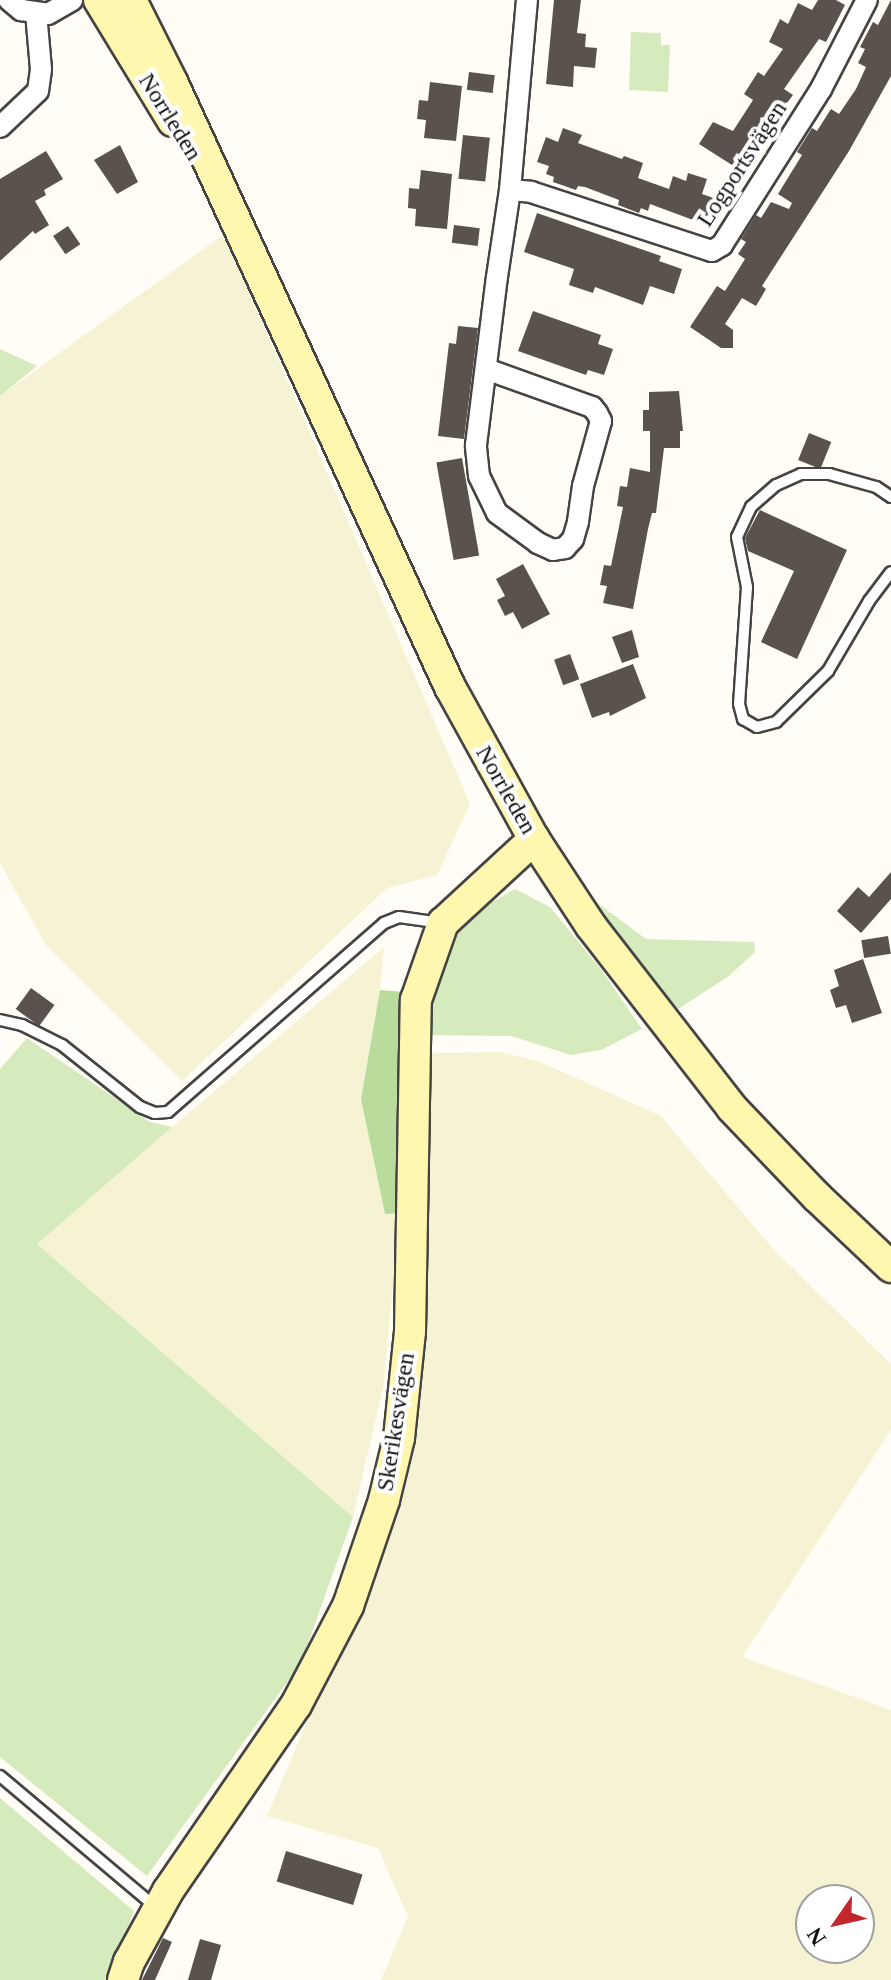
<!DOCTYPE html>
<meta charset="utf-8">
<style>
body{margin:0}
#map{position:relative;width:891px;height:1980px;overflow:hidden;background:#fffdf5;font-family:Georgia,serif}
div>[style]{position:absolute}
.farmland>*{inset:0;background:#f6f3d4}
.green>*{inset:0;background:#d5ebbd}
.forest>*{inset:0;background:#b9dc9c}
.building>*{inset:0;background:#5a524d;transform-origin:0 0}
.roads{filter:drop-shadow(2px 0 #444) drop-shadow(-2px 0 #444) drop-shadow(0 2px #444) drop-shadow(0 -2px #444)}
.lane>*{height:10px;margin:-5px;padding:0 5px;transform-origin:5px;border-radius:5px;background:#fff}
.street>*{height:20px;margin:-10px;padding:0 10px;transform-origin:10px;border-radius:10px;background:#fff}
.secondary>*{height:30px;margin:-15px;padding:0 15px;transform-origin:15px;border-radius:15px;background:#fff6b0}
span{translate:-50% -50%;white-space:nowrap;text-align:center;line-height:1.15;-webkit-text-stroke:8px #fff;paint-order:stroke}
.street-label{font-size:24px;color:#111}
.north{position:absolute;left:795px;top:1884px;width:80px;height:80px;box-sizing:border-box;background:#fff;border:2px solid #a0a0a0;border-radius:50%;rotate:236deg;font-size:22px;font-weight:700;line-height:32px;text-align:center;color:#111}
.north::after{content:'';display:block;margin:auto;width:28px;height:36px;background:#c4262e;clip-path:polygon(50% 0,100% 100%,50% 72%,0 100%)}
</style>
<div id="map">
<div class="farmland">
<div style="clip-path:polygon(224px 234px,470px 804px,437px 875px,387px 888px,182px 1081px,45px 944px,0 863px,0 396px)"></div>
<div style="clip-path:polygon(384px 947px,380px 990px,361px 1099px,385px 1213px,399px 1213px,384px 1383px,353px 1517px,36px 1243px)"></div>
<div style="clip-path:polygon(evenodd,499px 1052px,538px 1061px,661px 1116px,774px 1250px,891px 1364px,891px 1430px,742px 1657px,891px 1710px,891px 1980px,381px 1980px,408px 1917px,378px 1848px,267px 1816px,377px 1557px,418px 1411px,426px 1053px,499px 1052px,811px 1900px,859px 1900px,859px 1948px,811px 1948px,811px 1900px)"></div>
</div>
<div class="green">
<div style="clip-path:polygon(631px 32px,661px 33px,661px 45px,670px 45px,668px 92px,629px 90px)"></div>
<div style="clip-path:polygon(0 349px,37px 366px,0 396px)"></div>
<div style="clip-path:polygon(515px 889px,550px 907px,600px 968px,642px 1029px,601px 1050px,571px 1055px,511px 1036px,425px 1035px,432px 978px,461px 920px)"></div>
<div style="clip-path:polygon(584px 893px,646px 939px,754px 942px,755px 952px,729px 976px,672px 1013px)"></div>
<div style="clip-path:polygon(27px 1038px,150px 1122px,172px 1127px,37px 1244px,353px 1517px,301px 1663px,147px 1876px,0 1757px,0 1069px)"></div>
<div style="clip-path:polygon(0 1798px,134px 1911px,108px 1980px,0 1980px)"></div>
</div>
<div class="forest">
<div style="clip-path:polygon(380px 990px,405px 992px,399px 1213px,385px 1214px,361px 1099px)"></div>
</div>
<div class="building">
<div style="clip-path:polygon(554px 0,581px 0,577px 33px,586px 34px,585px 47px,597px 48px,595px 68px,574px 66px,573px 87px,546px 84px)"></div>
<div style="clip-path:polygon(818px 0,836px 0,845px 5px,826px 42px,819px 39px,784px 89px,793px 95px,753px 148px,757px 150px,743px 172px,699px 144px,713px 122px,733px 131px,753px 100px,744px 94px,758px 72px,764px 76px,783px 49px,769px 42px,780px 19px,788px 24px,798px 3px,812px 10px)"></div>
<div style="clip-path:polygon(891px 0,891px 76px,849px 151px,762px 286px,766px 289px,756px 306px,742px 298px,725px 324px,733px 330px,733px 348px,721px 348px,690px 327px,717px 286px,725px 291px,745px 259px,738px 254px,746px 242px,741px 239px,756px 215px,761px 218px,771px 202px,789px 209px,792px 203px,778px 194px,802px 155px,797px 152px,812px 128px,817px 131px,831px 109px,839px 114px,856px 89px,866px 67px,858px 63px,865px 49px,860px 47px,873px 22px,878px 25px)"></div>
<div style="left:469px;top:72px;width:26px;height:18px;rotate:7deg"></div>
<div style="clip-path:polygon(430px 82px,462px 86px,456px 141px,424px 138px,426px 120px,417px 119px,419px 100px,428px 101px)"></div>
<div style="clip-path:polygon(563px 128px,582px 135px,578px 143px,622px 159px,624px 156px,643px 163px,638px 178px,669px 189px,673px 176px,686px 181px,688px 173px,707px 179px,702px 194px,722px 201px,712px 227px,650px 204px,648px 211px,641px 208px,639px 213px,618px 205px,619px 200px,585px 187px,578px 186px,576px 190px,553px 182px,554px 177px,546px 174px,549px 166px,537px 162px,546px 137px,558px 142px)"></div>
<div style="left:463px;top:135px;width:27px;height:44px;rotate:6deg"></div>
<div style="clip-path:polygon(120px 145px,138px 182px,117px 194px,94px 160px)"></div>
<div style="clip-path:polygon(46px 151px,63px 179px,44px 190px,46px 195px,35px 201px,49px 225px,35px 234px,33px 231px,0 261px,0 179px)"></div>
<div style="clip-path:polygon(421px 170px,452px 174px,447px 229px,415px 226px,416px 209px,408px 208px,409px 188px,419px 189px)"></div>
<div style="clip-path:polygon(537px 213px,661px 256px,659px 261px,682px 269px,674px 294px,650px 286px,643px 305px,595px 287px,593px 293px,569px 285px,574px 269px,524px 252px)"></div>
<div style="left:454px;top:225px;width:26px;height:18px;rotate:7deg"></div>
<div style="left:68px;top:226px;width:22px;height:18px;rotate:56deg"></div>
<div style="clip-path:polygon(533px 311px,601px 335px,598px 344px,613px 349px,604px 375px,588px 370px,586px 375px,518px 351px)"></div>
<div style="clip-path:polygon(458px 326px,478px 328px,464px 439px,438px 436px,449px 343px,456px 344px)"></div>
<div style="clip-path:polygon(679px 391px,683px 431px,680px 431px,680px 448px,664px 448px,656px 513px,652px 513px,648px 529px,633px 609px,603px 603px,607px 586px,600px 585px,604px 565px,611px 566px,623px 507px,617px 506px,620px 486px,627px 487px,630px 468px,650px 472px,650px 431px,643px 431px,643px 410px,649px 410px,649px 392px)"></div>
<div style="left:809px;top:433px;width:24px;height:29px;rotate:22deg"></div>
<div style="left:462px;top:458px;width:99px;height:26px;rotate:80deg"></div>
<div style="clip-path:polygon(760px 510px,847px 550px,797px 659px,761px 642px,794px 571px,748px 551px,745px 538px)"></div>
<div style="clip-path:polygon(523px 564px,550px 614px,522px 629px,513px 612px,505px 616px,497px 600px,505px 596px,496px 579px)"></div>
<div style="clip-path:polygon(632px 630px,639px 657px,622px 663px,612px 637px)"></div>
<div style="left:570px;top:654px;width:27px;height:17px;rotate:70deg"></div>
<div style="clip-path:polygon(633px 664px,646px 698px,610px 716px,609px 712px,592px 718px,580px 684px)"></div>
<div style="clip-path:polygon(891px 872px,891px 899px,861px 933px,837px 911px,858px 887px,869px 897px)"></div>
<div style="left:888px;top:936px;width:18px;height:27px;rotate:81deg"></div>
<div style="clip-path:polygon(863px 959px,882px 1013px,852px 1023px,846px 1005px,836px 1008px,830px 990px,839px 986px,834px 970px)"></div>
<div style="left:31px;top:988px;width:29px;height:26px;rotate:36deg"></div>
<div style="left:286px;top:1851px;width:80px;height:32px;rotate:17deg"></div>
<div style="clip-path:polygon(163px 1938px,172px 1942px,155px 1980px,142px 1980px)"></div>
<div style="clip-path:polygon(200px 1939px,221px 1945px,211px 1980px,188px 1980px)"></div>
</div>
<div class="roads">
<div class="lane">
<div style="left:891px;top:497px;width:18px;rotate:-146deg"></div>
<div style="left:876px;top:487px;width:49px;rotate:-164.5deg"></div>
<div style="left:829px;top:474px;width:28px;rotate:180deg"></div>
<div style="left:801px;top:474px;width:27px;rotate:156deg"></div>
<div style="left:776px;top:485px;width:33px;rotate:139deg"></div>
<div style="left:751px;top:507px;width:33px;rotate:115deg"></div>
<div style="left:737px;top:537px;width:51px;rotate:78.7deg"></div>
<div style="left:747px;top:587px;width:117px;rotate:93.9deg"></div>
<div style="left:739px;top:704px;width:16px;rotate:75deg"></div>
<div style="left:743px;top:719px;width:16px;rotate:30deg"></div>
<div style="left:757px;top:727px;width:20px;rotate:-15deg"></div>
<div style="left:776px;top:722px;width:73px;rotate:-44.4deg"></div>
<div style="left:828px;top:671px;width:81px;rotate:-59.6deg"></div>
<div style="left:869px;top:601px;width:36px;rotate:-53deg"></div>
<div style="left:0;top:1020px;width:23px;rotate:13deg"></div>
<div style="left:22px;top:1025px;width:45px;rotate:26.6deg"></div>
<div style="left:62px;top:1045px;width:100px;rotate:38.5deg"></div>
<div style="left:140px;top:1107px;width:16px;rotate:22deg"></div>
<div style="left:155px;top:1113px;width:13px;rotate:-4deg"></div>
<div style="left:168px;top:1112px;width:287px;rotate:-41.2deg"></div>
<div style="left:384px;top:923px;width:16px;rotate:-22deg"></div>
<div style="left:399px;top:917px;width:42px;rotate:8.1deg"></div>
<div style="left:0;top:1776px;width:205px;rotate:40.1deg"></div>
</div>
<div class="street">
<div style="left:9px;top:0;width:16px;rotate:40deg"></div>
<div style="left:21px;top:10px;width:27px;rotate:8deg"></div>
<div style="left:48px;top:14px;width:28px;rotate:-30deg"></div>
<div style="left:0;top:127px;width:52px;rotate:-43.5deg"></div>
<div style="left:38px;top:91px;width:22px;rotate:-82deg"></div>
<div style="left:41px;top:69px;width:56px;rotate:-95.1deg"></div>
<div style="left:510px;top:190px;width:21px;rotate:5deg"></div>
<div style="left:531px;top:192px;width:190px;rotate:18.1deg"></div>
<div style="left:712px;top:251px;width:12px;rotate:-31deg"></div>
<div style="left:722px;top:245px;width:185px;rotate:-57.6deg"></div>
<div style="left:821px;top:89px;width:100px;rotate:-62.7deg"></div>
<div style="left:486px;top:369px;width:113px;rotate:19.7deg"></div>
<div style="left:592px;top:407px;width:8px;rotate:50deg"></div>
<div style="left:597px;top:413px;width:9px;rotate:63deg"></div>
<div style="left:601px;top:421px;width:67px;rotate:105.5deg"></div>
<div style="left:583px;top:486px;width:36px;rotate:98deg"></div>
<div style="left:578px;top:522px;width:18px;rotate:106deg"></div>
<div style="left:573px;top:539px;width:12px;rotate:132deg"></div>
<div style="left:565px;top:548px;width:12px;rotate:171deg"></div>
<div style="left:553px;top:550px;width:17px;rotate:-155deg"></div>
<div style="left:538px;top:543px;width:51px;rotate:-143.8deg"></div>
<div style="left:497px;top:513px;width:41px;rotate:-115.9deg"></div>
<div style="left:479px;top:476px;width:31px;rotate:-96deg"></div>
<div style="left:476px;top:445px;width:169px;rotate:-82.9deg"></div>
<div style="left:497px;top:277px;width:88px;rotate:-81.5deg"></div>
<div style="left:510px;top:190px;width:191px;rotate:-84.9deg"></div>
</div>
<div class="secondary">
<div style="left:99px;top:0;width:142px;rotate:58.6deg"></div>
<div style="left:131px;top:0;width:94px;rotate:63.4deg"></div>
<div style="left:173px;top:84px;width:664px;rotate:65.33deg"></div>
<div style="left:450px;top:687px;width:174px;rotate:61.1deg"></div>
<div style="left:534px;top:839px;width:104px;rotate:56.8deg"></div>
<div style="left:591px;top:926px;width:230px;rotate:52.2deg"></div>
<div style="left:732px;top:1108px;width:123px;rotate:46.3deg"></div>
<div style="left:817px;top:1197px;width:102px;rotate:43.4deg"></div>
<div style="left:123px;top:1980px;width:19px;rotate:-72deg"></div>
<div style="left:129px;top:1962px;width:81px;rotate:-61.2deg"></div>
<div style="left:168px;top:1891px;width:226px;rotate:-55.5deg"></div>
<div style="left:296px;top:1705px;width:112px;rotate:-62.3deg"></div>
<div style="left:348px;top:1606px;width:112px;rotate:-71.2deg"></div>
<div style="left:384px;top:1500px;width:64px;rotate:-76.4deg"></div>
<div style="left:399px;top:1438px;width:107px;rotate:-84.1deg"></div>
<div style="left:410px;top:1332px;width:332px;rotate:-89deg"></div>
<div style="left:416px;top:1000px;width:82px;rotate:-70.7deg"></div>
<div style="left:443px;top:923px;width:124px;rotate:-42.7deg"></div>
</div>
</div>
<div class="street-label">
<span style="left:170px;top:117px;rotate:58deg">Norrleden</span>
<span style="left:742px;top:164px;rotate:-57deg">Logportsvägen</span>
<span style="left:506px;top:790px;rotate:60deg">Norrleden</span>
<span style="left:396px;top:1422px;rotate:-81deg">Skerikesvägen</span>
</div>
<div class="north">N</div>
</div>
